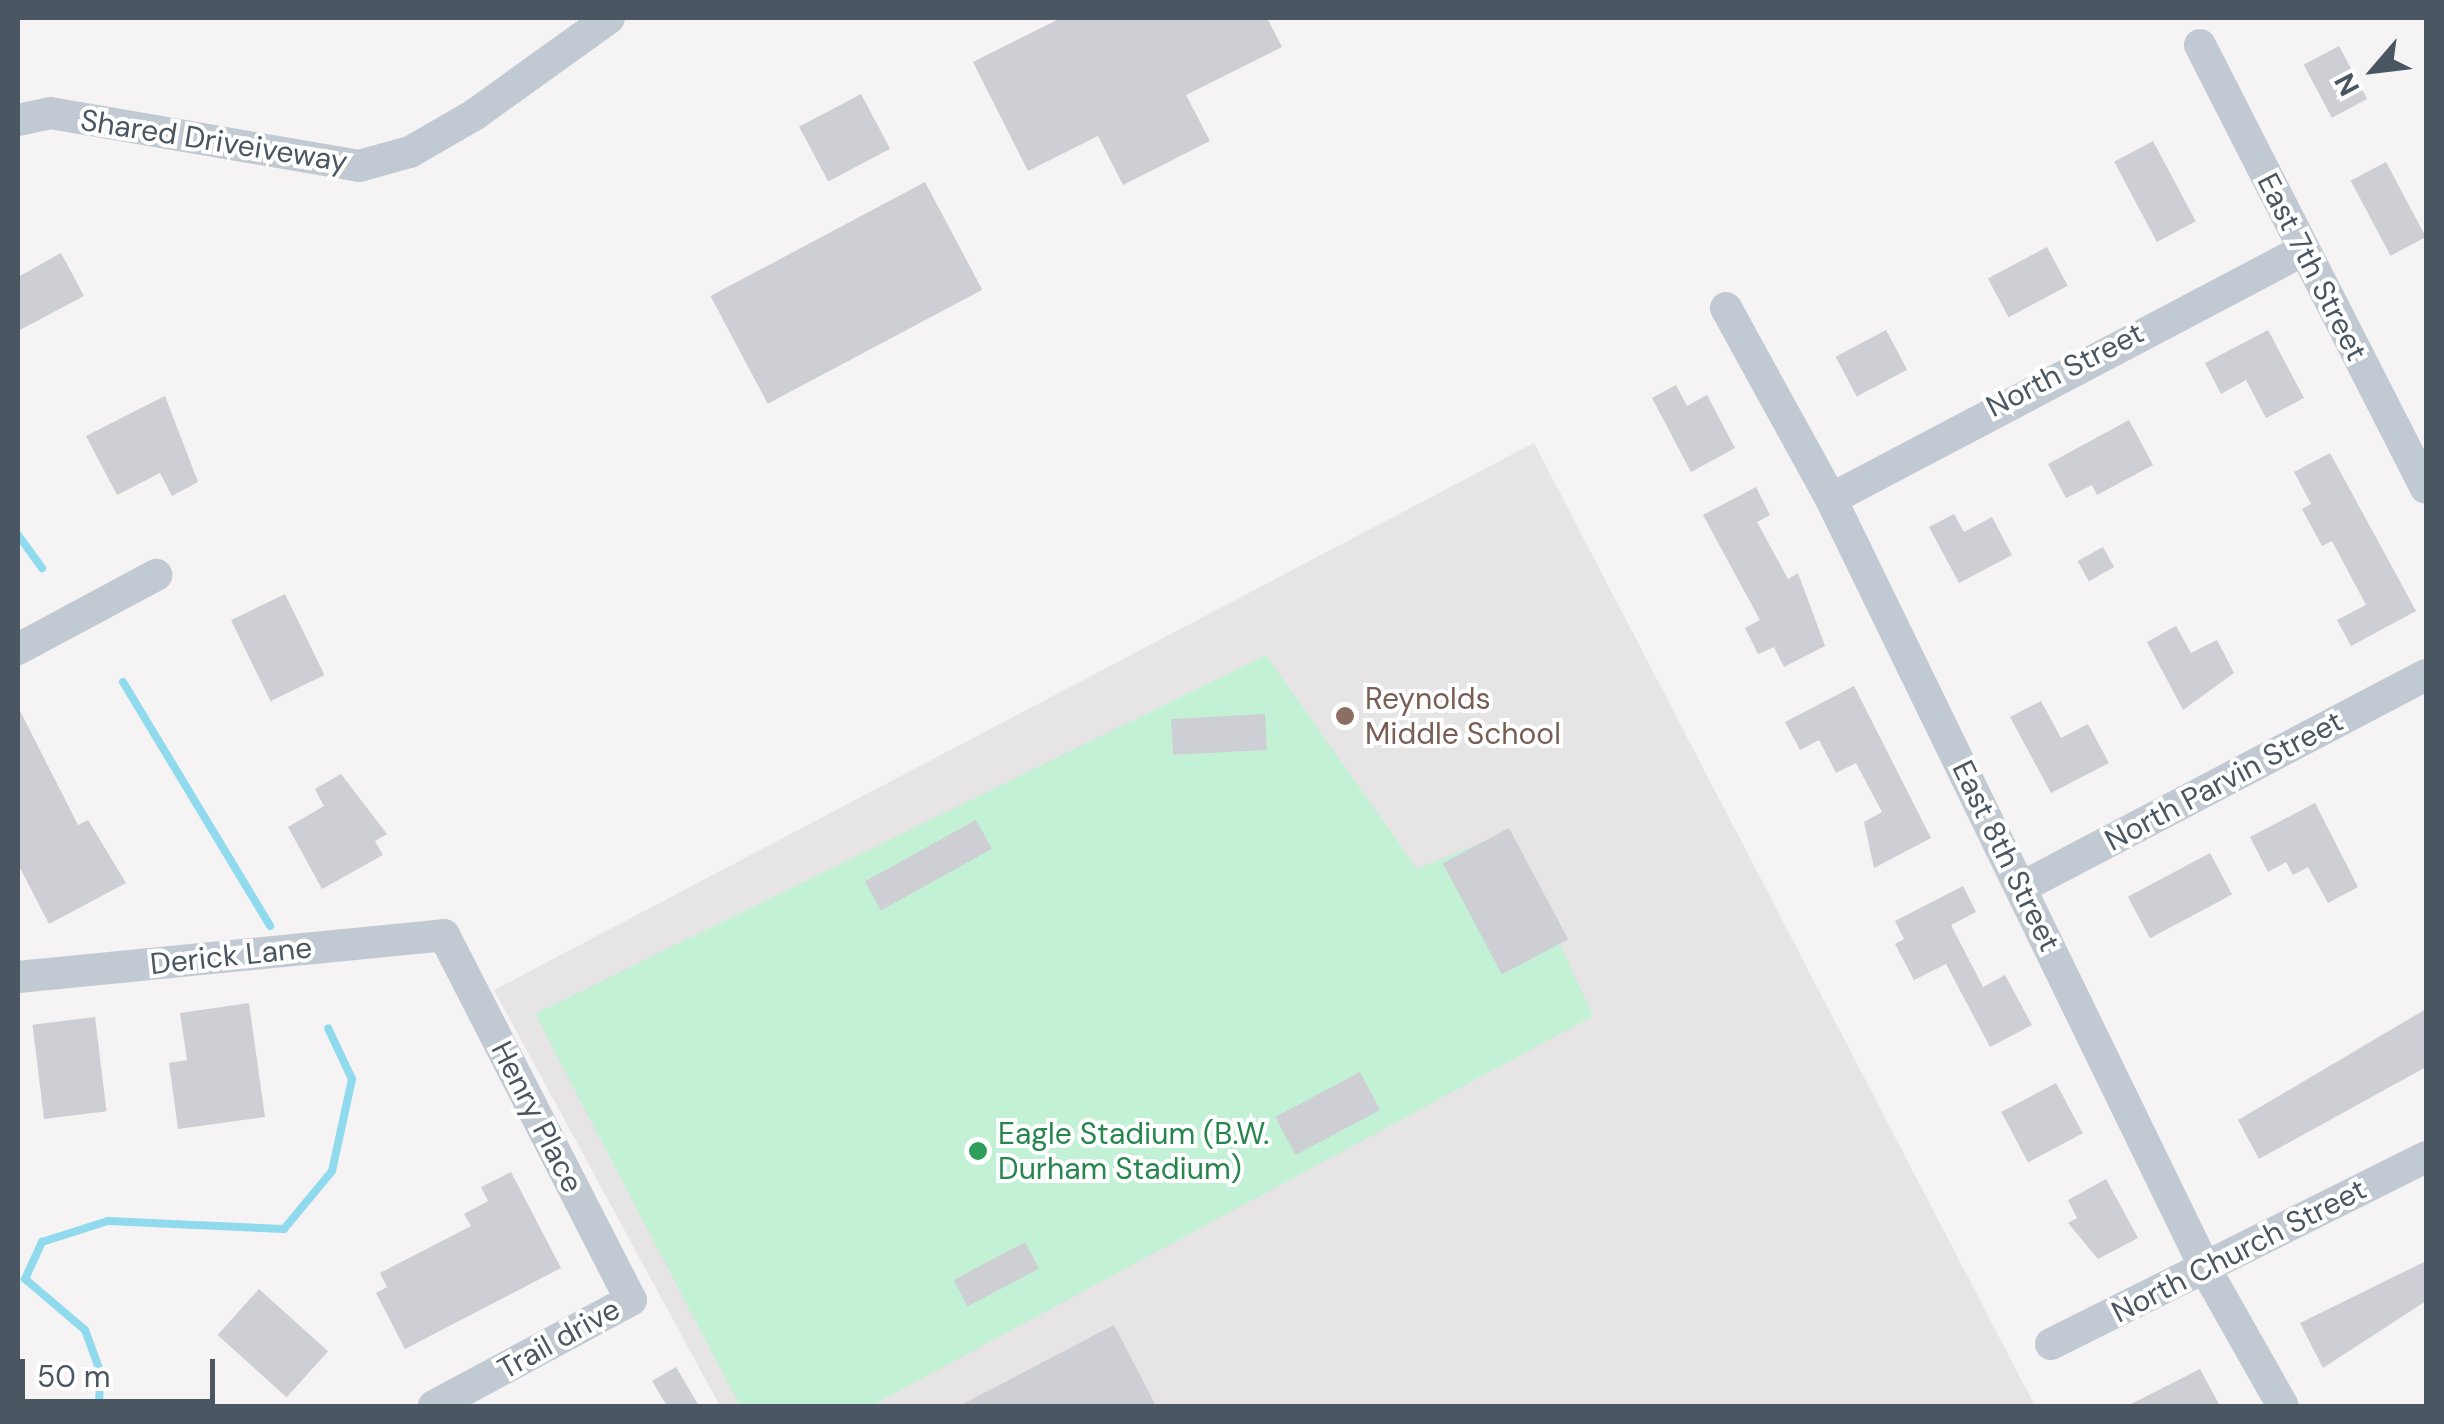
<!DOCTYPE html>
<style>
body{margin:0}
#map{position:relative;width:2444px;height:1424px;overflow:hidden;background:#f5f3f3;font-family:"DM Sans",sans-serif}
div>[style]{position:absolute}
.education>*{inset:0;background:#e6e4e5}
.green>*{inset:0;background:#c3f1d5}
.stream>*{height:8px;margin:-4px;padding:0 4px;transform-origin:4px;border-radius:4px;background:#90daee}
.building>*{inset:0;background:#cdcfd5;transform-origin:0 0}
.street>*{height:32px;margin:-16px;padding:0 16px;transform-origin:16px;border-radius:16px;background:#c1cad2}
.dots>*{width:28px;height:28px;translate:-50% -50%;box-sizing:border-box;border:5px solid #fff;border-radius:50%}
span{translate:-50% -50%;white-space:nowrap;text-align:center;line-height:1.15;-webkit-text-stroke:8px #fff;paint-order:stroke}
.street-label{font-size:30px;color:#4a5661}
.education-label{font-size:30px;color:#785e54}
.left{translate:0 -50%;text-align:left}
.leisure-label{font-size:30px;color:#27864d}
.frame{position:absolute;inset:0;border:20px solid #4a5661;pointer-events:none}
.north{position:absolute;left:2324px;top:20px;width:100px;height:100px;-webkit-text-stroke:8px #fff;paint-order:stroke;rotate:242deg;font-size:28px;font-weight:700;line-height:40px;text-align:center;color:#4a5661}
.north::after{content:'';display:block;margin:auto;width:35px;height:45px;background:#4a5661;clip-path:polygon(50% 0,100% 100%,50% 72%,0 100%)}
.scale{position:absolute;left:20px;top:1359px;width:195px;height:45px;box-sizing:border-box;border:5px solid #4a5661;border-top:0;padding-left:12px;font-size:30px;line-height:35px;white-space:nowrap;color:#4a5661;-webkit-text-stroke:8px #fff;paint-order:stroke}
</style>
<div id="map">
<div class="education">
<div style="clip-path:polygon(1534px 443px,2035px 1406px,720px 1406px,494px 990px)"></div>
</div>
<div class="green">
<div style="clip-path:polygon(1266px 655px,1417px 869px,1508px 832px,1593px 1016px,871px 1406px,740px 1406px,535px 1014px)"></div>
</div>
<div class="stream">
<div style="left:18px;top:535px;width:41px;rotate:54deg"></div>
<div style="left:123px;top:682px;width:285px;rotate:58.9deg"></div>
<div style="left:99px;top:1406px;width:35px;rotate:-88deg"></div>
<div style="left:100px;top:1371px;width:44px;rotate:-110.1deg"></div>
<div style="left:85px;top:1330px;width:79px;rotate:-139.6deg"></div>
<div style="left:25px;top:1279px;width:41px;rotate:-65.3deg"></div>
<div style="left:42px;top:1242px;width:69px;rotate:-17.7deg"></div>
<div style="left:108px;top:1221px;width:176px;rotate:2.6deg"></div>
<div style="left:284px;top:1229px;width:75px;rotate:-50.4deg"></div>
<div style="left:332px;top:1171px;width:94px;rotate:-77.7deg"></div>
<div style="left:352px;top:1079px;width:56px;rotate:-115.2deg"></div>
</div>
<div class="building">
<div style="clip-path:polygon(1061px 18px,1267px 18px,1282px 47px,1186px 95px,1210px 141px,1123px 185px,1098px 136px,1028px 171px,973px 62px)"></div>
<div style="left:2339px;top:46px;width:60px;height:40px;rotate:62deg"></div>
<div style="left:861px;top:94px;width:62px;height:70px;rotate:62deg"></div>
<div style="left:2153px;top:141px;width:91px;height:44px;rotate:62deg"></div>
<div style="left:2386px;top:162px;width:85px;height:40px;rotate:62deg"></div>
<div style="left:925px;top:182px;width:122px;height:243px;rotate:62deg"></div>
<div style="left:2047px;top:247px;width:44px;height:67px;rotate:62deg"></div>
<div style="clip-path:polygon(61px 253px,84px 296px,18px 331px,18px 277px)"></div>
<div style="left:1886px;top:330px;width:45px;height:57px;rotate:62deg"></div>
<div style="clip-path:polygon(2268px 330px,2304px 398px,2266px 418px,2246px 380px,2221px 394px,2205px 363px)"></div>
<div style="clip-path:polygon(1676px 385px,1687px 406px,1707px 395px,1735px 448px,1691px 472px,1652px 398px)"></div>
<div style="clip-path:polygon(165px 396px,198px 482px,172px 496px,160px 473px,117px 495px,86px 436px)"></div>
<div style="clip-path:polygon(2129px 420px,2153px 465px,2097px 495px,2092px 485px,2066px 498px,2048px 464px)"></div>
<div style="clip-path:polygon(2330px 453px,2416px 611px,2351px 646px,2337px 620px,2366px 605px,2332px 541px,2322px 546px,2302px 509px,2311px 504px,2294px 472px)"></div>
<div style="clip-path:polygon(1756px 487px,1770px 515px,1757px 522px,1788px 579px,1798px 573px,1825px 646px,1784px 667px,1774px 647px,1758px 654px,1745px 628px,1760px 620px,1703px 515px)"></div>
<div style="clip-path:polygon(1954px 514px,1964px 532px,1992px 517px,2012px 555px,1959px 583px,1929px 527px)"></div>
<div style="left:2103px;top:547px;width:23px;height:29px;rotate:61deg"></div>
<div style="left:285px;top:594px;width:90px;height:60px;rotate:64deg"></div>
<div style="clip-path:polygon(2176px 626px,2191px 653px,2217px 640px,2234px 673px,2183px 710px,2147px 642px)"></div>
<div style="clip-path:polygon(1854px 686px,1931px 838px,1874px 868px,1864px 822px,1882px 812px,1856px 763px,1836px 773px,1819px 740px,1800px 750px,1785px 722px)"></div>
<div style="clip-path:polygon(2041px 701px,2061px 738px,2088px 724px,2109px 763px,2051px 793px,2010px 717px)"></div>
<div style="clip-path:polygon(18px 707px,78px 825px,88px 820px,126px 883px,49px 924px,18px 864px)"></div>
<div style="left:1265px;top:714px;width:36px;height:94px;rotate:87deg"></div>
<div style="clip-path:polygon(341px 774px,387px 834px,375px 841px,383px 855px,322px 889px,288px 827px,324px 806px,315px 789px)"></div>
<div style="clip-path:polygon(2315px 803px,2358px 887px,2328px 903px,2308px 867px,2293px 875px,2286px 862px,2268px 872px,2250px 837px)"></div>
<div style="left:976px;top:820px;width:33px;height:127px;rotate:61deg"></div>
<div style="left:1509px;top:828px;width:126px;height:75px;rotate:62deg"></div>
<div style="left:2210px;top:853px;width:47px;height:93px;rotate:62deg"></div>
<div style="clip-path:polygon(1963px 886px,1976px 912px,1951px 925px,1983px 987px,2005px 975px,2032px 1025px,1990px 1047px,1946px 964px,1914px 980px,1895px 944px,1904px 939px,1895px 921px)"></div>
<div style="clip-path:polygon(249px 1003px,265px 1117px,178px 1129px,169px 1063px,187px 1060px,180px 1013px)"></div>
<div style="clip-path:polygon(2426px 1009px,2426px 1067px,2259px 1159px,2238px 1120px)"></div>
<div style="left:95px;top:1017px;width:95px;height:63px;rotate:83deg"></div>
<div style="left:1360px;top:1072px;width:43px;height:96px;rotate:62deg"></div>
<div style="left:2056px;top:1083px;width:57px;height:62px;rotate:62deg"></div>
<div style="clip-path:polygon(511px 1172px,561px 1268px,405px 1349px,376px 1293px,387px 1287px,380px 1273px,471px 1226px,464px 1214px,488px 1201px,481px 1187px)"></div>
<div style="clip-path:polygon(2106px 1179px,2138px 1238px,2098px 1259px,2068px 1223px,2077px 1218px,2068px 1200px)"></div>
<div style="left:1025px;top:1242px;width:30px;height:81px;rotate:62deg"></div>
<div style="clip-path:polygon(2426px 1261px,2426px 1301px,2323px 1368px,2300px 1323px)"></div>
<div style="left:259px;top:1289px;width:93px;height:62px;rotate:42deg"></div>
<div style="clip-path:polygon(1114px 1325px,1156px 1406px,959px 1406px)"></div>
<div style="clip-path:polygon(676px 1367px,699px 1406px,667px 1406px,652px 1381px)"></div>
<div style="clip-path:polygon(2200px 1369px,2220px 1406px,2127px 1406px)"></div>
</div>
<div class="street">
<div style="left:2200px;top:45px;width:497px;rotate:63deg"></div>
<div style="left:18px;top:120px;width:33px;rotate:-12deg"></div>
<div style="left:50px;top:113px;width:314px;rotate:9.7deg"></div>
<div style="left:359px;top:166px;width:53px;rotate:-15.4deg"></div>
<div style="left:410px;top:152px;width:74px;rotate:-30deg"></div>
<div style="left:474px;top:115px;width:166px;rotate:-35.7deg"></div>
<div style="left:1726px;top:308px;width:218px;rotate:61.2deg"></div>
<div style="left:1831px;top:499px;width:857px;rotate:64.06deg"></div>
<div style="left:2206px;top:1270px;width:156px;rotate:60.5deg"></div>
<div style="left:1831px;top:499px;width:532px;rotate:-27.77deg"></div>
<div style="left:18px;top:649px;width:157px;rotate:-28.2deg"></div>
<div style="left:2022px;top:887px;width:456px;rotate:-27.7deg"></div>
<div style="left:18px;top:977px;width:428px;rotate:-5.6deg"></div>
<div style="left:444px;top:935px;width:410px;rotate:62.9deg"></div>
<div style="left:631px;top:1300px;width:224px;rotate:151.7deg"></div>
<div style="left:2051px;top:1344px;width:419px;rotate:-26.5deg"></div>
</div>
<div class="dots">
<div style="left:1345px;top:716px;background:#8d6e63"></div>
<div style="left:978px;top:1151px;background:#2e9e5b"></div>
</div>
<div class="street-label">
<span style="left:214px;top:141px;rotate:9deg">Shared Driveiveway</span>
<span style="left:2312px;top:267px;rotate:63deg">East 7th Street</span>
<span style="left:2065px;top:370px;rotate:-27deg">North Street</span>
<span style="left:2224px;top:781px;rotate:-28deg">North Parvin Street</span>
<span style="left:2006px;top:856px;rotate:64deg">East 8th Street</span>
<span style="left:231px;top:956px;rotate:-6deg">Derick Lane</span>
<span style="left:537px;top:1117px;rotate:63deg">Henry Place</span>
<span style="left:2239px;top:1251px;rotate:-27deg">North Church Street</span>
<span style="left:559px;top:1339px;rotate:-29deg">Trail drive</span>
</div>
<div class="education-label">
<span class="left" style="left:1365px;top:716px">Reynolds<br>Middle School</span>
</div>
<div class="leisure-label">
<span class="left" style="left:998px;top:1151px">Eagle Stadium (B.W.<br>Durham Stadium)</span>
</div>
<div class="frame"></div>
<div class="north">N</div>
<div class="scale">50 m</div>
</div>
